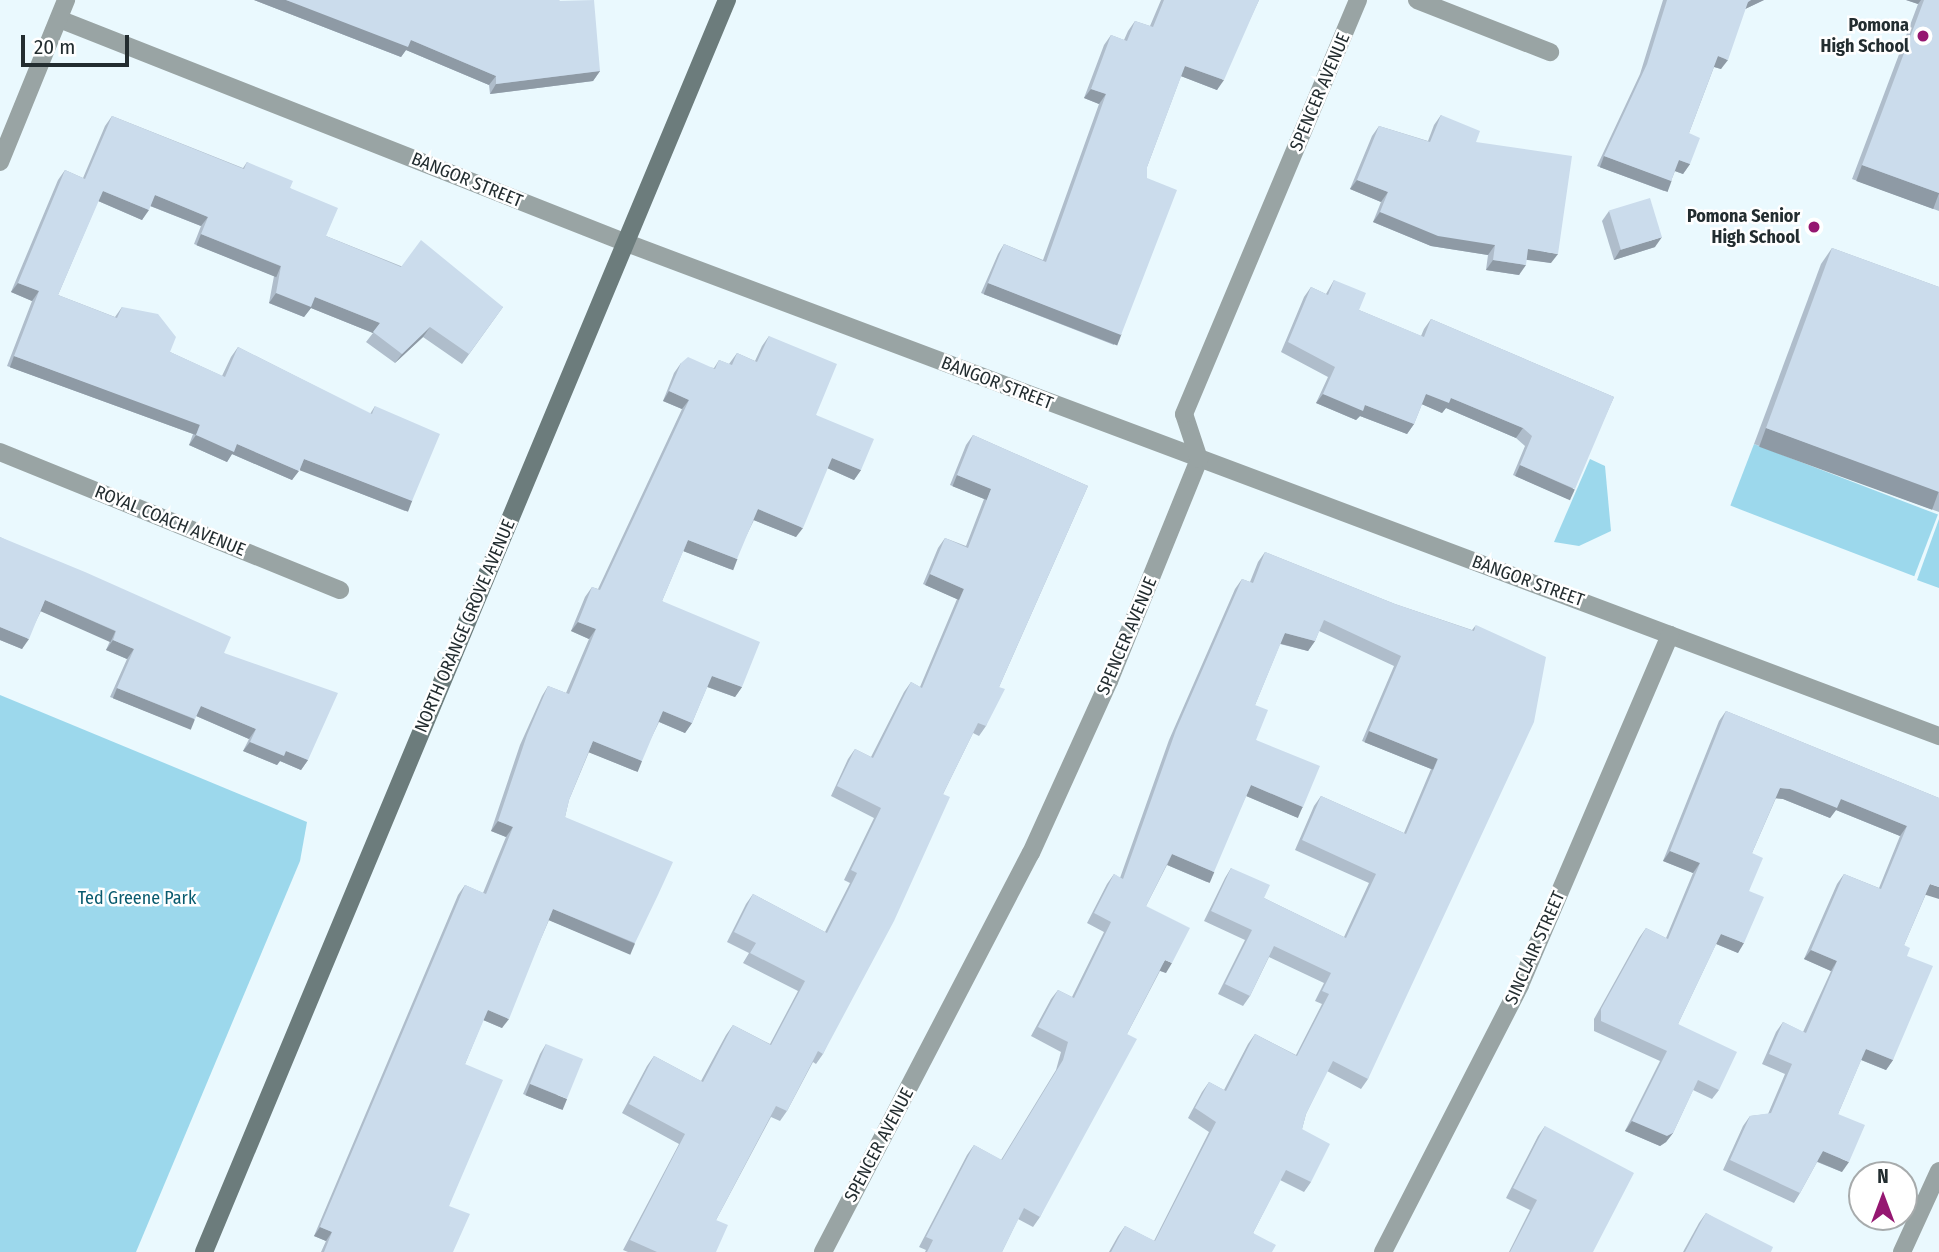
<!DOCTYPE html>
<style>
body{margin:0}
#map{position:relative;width:1939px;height:1252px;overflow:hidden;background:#eaf9fe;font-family:"Fira Sans Condensed",sans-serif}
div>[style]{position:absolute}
.green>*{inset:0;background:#9cd8ec;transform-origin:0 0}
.minor>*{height:18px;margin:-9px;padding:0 9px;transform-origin:9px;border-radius:9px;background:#99a4a4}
.secondary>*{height:18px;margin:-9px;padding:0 9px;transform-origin:9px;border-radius:9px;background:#6c7c7c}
.wall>*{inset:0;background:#afbdcb}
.shaded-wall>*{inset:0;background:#8e9aa5;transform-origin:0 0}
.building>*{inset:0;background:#cbdcec;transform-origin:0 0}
.dots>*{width:19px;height:19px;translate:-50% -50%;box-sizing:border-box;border:4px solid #fff;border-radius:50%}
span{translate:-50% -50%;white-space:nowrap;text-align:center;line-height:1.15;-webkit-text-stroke:5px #fff;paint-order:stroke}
.poi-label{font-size:18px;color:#232d30;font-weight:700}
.right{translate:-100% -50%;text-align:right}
.street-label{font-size:18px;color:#232d30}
.park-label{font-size:18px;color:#095b6f}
.north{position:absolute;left:1848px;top:1161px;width:70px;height:70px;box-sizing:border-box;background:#fff;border:2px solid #a7abac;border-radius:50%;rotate:0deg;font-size:19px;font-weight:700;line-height:28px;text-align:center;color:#232d30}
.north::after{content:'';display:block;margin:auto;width:24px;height:32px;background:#951771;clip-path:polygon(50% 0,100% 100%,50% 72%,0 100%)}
.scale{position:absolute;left:21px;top:35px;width:108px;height:32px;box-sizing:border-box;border:4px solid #232d30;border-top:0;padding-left:9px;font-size:21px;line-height:24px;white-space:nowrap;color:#232d30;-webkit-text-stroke:5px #fff;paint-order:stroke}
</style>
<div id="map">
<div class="green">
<div style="left:1754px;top:444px;width:197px;height:66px;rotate:21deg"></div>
<div style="clip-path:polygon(1590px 459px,1605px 466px,1611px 531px,1579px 546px,1554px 542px)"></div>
<div style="clip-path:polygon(1939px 519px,1939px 588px,1917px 580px)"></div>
<div style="clip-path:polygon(0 695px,307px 822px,300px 861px,136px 1252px,0 1252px)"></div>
</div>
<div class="minor">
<div style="left:1417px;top:0;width:143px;rotate:21.4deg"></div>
<div style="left:59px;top:19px;width:607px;rotate:21.54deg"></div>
<div style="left:624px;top:242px;width:1405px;rotate:20.59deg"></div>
<div style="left:0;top:162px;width:175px;rotate:-67.8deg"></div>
<div style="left:0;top:452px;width:367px;rotate:22.1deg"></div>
<div style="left:823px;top:1252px;width:450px;rotate:-62.5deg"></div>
<div style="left:1031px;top:853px;width:189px;rotate:-65.6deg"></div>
<div style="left:1109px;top:681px;width:240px;rotate:-67.9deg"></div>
<div style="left:1199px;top:459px;width:47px;rotate:-108.4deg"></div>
<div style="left:1184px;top:414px;width:449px;rotate:-67.2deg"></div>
<div style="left:1383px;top:1252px;width:300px;rotate:-62.8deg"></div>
<div style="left:1520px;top:985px;width:381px;rotate:-66.8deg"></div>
<div style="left:1902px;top:1252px;width:89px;rotate:-65.4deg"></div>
</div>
<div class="secondary">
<div style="left:204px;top:1252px;width:1357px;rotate:-67.33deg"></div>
</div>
<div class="wall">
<div style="clip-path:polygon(254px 0,559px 0,600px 71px,593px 81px,490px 94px,489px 85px,406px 50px,401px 57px)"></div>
<div style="clip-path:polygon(1161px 0,1259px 0,1217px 90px,1181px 76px,1147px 167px,1114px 345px,981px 293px,998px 254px,1004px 244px,1043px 260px,1099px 104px,1084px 98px,1104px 45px,1111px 35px,1124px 40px,1128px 31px,1135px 21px,1150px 26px)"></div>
<div style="clip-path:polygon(1663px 0,1764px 0,1745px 9px,1721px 69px,1714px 67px,1689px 133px,1690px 164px,1683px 174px,1675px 171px,1671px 181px,1664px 191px,1597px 166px,1640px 74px)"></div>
<div style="clip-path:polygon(1906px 0,1939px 0,1939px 211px,1852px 179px,1918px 4px)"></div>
<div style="clip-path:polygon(1441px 115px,1476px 142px,1551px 263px,1526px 259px,1519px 275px,1486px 270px,1488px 255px,1431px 246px,1373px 222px,1381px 202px,1350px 189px,1372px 136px,1379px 126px,1428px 141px,1434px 125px)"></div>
<div style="clip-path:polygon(112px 116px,243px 168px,247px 162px,290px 188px,326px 236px,503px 307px,462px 364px,423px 337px,395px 363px,366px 342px,373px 333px,311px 308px,304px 317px,269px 303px,274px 276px,194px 244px,201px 226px,150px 206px,142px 220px,98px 201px,58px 295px,115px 317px,122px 307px,170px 352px,222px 376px,231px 357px,238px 347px,370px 414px,375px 406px,412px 501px,405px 511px,299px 469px,292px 480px,232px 454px,227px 462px,189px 445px,193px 434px,7px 366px,32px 301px,11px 292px,58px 180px,65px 170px,83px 178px,105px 126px)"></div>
<div style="clip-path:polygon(1609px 211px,1655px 247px,1614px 260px,1602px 221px)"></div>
<div style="clip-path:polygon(1832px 248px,1939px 287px,1939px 512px,1754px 444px,1821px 264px)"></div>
<div style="clip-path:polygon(1334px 280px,1359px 310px,1421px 336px,1424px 329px,1431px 319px,1614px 397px,1568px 499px,1513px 475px,1525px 446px,1516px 438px,1446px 408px,1442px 413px,1422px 404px,1414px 424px,1407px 434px,1360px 416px,1356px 420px,1316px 403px,1328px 377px,1281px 352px,1304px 297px,1311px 287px,1326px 294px)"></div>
<div style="clip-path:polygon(769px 336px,816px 415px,861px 470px,854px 480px,827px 468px,796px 537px,754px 520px,730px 569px,683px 551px,662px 601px,742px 687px,735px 697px,707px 687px,692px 723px,685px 733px,659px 722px,635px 771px,589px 752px,569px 800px,565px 817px,635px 943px,628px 953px,549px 920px,502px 1028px,483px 1020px,465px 1064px,449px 1206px,453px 1252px,321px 1252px,326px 1241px,314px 1236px,458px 895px,465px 885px,483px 893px,506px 837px,491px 831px,520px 745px,542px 696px,548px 686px,566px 693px,589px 639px,571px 631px,585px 597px,592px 587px,598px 589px,682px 409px,663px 401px,674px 373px,681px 363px,714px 368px,719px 360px,729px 364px,737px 353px,755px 361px,762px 346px)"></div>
<div style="clip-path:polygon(973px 435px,1088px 486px,999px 687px,986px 726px,979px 736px,973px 733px,943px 794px,823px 1054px,816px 1064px,813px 1062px,787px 1111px,780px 1121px,771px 1117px,716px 1220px,716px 1252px,628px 1252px,623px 1250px,679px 1144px,622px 1113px,647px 1066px,654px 1056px,701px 1081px,726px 1035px,733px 1025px,770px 1044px,798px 991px,743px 963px,749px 953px,727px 942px,746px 904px,753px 894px,825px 932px,850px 883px,844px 880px,874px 818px,831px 796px,848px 759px,855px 749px,871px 757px,904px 692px,911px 682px,920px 687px,957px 599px,923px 584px,938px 548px,945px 538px,966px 546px,984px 499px,950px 485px,966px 445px)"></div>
<div style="clip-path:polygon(0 537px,224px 653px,308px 760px,301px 770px,280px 761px,277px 765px,243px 751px,249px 739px,196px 716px,188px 728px,110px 697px,127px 659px,106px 650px,110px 641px,41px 611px,22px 649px,0 640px)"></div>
<div style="clip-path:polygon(1265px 552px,1395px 604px,1472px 630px,1476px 625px,1368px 1079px,1361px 1089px,1327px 1071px,1306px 1114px,1302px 1129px,1311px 1182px,1304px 1192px,1280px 1180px,1253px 1233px,1272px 1252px,1109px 1252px,1118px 1236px,1125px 1226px,1154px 1241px,1209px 1132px,1188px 1118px,1202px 1092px,1209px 1082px,1224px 1090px,1248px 1044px,1255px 1034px,1296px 1055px,1322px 1004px,1315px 1001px,1324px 983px,1269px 957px,1250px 996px,1243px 1006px,1218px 994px,1245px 940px,1204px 921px,1225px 878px,1231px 868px,1264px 898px,1344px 937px,1369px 883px,1295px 850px,1314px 806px,1321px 796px,1404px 833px,1431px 769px,1362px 741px,1394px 666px,1319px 631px,1315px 641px,1308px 651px,1280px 644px,1255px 705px,1256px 740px,1303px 807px,1296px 817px,1246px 796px,1207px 882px,1167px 865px,1146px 906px,1166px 973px,1160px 971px,1127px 1034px,1040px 1217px,1033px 1227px,1018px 1219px,1002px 1252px,925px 1252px,926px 1250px,919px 1247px,967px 1155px,974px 1145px,1001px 1160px,1056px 1070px,1061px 1052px,1031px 1036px,1051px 999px,1058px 990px,1072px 997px,1104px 932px,1087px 923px,1107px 884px,1114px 874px,1120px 878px,1169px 740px,1235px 589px,1242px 579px,1250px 582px,1258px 562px)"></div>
<div style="clip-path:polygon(1726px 711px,1939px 798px,1926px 894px,1904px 945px,1907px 956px,1893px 1060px,1886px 1070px,1861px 1060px,1838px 1114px,1842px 1172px,1817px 1162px,1800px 1193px,1794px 1203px,1723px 1170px,1743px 1126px,1750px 1116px,1768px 1114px,1785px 1074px,1762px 1064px,1776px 1032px,1783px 1022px,1803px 1032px,1831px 971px,1804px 959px,1837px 884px,1844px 874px,1879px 888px,1900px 836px,1836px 810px,1830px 818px,1783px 799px,1776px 798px,1752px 853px,1749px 891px,1738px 953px,1716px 944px,1678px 1024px,1719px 1090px,1712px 1099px,1693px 1090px,1673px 1133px,1666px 1142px,1660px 1146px,1625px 1131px,1660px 1061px,1594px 1031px,1594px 1019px,1639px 938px,1646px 928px,1666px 938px,1693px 873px,1663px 861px,1719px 721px)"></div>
<div style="clip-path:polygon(546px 1044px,560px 1109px,523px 1094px,540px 1054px)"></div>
<div style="clip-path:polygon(1545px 1126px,1593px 1252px,1509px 1252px,1530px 1210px,1506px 1198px,1538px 1136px)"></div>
<div style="clip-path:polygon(1706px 1213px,1771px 1252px,1683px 1252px,1699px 1223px)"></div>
</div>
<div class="shaded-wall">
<div style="clip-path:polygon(254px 0,286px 0,411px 40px,496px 76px,489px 85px,406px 50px,401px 57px)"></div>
<div style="clip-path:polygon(1751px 0,1764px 0,1741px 11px,1748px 2px)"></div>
<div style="clip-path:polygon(1906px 0,1921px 0,1918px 4px)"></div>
<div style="clip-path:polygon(1718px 56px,1728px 60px,1721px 69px,1711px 66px)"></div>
<div style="clip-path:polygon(1185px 66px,1224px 80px,1217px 90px,1178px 75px)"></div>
<div style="clip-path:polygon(600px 71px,593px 81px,490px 94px,496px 84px)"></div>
<div style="clip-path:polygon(1091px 89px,1106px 94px,1099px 104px,1084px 98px)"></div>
<div style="left:1604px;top:156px;width:72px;height:12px;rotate:20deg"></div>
<div style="clip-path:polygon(1679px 160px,1690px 164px,1683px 174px,1672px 170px)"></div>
<div style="left:1862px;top:165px;width:82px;height:17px;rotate:20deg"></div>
<div style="clip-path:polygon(1357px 180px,1388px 192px,1381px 202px,1350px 189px)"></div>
<div style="clip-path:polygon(103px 191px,149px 210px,142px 220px,96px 200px)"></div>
<div style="clip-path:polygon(155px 195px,208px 217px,201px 226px,148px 205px)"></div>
<div style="clip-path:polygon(1380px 212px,1495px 245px,1488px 255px,1431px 246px,1373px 222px)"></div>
<div style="left:201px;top:234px;width:86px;height:12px;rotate:22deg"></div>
<div style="clip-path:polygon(1662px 237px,1655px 247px,1614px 260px,1620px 250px)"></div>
<div style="clip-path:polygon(1528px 249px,1558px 254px,1551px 263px,1521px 259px)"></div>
<div style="clip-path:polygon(1493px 260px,1526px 265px,1519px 275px,1486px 270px)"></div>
<div style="clip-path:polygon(18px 283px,39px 291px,32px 301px,11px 292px)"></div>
<div style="left:988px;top:283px;width:143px;height:12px;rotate:21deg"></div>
<div style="clip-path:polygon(276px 293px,315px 297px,380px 323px,373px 333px,311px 308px,304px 317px,269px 303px)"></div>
<div style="clip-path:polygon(430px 327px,423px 337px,395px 363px,402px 354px)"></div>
<div style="left:14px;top:356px;width:198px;height:12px;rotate:20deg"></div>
<div style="clip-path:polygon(669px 391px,689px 400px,682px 409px,663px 401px)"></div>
<div style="clip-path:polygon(1323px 394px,1365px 405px,1414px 424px,1407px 434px,1360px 416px,1356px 420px,1316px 403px)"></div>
<div style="clip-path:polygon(1426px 394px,1451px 398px,1523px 428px,1516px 438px,1446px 408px,1442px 413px,1419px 403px)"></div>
<div style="left:1766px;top:428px;width:184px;height:20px;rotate:20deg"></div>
<div style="clip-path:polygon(196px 435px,237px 444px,299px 471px,292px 480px,232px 454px,227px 462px,189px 445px)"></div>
<div style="clip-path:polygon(832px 458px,861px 470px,854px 480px,825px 467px)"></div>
<div style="left:304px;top:459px;width:116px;height:12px;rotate:21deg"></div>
<div style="left:1520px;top:465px;width:60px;height:12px;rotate:24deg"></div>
<div style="left:957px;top:475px;width:37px;height:12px;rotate:22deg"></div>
<div style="clip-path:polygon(758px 509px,803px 528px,796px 537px,751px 519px)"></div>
<div style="left:688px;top:540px;width:53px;height:12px;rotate:21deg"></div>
<div style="left:930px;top:574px;width:37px;height:12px;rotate:24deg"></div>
<div style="left:45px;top:600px;width:77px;height:12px;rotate:24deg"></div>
<div style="clip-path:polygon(578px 622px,596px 629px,589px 639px,571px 631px)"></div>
<div style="clip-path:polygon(0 627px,29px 639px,22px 649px,0 640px)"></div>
<div style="clip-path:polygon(1285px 633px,1315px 641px,1308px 651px,1278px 643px)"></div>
<div style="clip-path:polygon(113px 640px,134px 649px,127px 659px,106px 650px)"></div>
<div style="clip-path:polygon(712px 676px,742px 687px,735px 697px,705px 686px)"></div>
<div style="left:117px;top:688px;width:84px;height:11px;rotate:22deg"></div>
<div style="clip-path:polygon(201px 706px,256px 729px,249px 739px,194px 715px)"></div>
<div style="clip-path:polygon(663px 711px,692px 723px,685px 733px,657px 721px)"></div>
<div style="left:1369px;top:731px;width:74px;height:12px;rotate:22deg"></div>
<div style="left:593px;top:741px;width:53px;height:12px;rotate:22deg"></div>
<div style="clip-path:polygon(250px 742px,286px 751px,308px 760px,301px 770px,280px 761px,277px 765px,243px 751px)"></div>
<div style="left:1251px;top:785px;width:56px;height:12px;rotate:23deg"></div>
<div style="clip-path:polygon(1780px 788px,1790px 789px,1841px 799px,1907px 826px,1900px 836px,1836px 810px,1830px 818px,1783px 799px,1773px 798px)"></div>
<div style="clip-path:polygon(498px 821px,513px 827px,506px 837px,491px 831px)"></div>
<div style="clip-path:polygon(1670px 851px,1700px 863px,1693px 873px,1663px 861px)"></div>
<div style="left:1172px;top:854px;width:46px;height:12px;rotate:23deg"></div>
<div style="clip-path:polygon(1930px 884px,1939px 887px,1939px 899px,1923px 894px)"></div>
<div style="left:553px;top:909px;width:89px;height:12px;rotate:23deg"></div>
<div style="clip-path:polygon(1721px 934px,1744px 943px,1738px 953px,1714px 943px)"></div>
<div style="clip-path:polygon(1811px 950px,1837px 961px,1831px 971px,1804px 959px)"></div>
<div style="clip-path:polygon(1165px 960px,1172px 963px,1166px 973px,1158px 970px)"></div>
<div style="clip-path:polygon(488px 1010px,509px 1019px,502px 1028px,481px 1019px)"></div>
<div style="clip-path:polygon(1866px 1049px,1893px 1060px,1886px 1070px,1859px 1059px)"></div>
<div style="left:530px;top:1084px;width:40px;height:12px;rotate:22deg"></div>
<div style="clip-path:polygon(1632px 1121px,1673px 1133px,1666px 1142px,1660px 1146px,1625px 1131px)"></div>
<div style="clip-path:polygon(1823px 1151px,1849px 1162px,1842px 1172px,1816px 1161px)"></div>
<div style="clip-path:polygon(320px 1227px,332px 1232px,326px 1241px,314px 1236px)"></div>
</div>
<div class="building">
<div style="clip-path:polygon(286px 0,559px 0,559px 1px,594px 0,600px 71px,496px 84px,496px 76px,411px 40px,408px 47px)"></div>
<div style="clip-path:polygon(1164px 0,1259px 0,1224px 80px,1185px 66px,1147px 167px,1147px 178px,1177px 190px,1121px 335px,988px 283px,1004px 244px,1046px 262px,1106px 94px,1091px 89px,1111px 35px,1127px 41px,1135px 21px,1153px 27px)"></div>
<div style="clip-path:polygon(1667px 0,1751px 0,1748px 2px,1728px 60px,1718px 56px,1689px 133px,1700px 138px,1690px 164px,1679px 160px,1671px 181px,1604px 156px,1647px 64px)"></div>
<div style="clip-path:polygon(1924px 0,1939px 0,1939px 193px,1862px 165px)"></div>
<div style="clip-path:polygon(1441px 115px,1480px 131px,1476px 142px,1572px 156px,1558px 254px,1528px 249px,1526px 265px,1493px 260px,1495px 245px,1438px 236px,1380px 212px,1388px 192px,1357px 180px,1379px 126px,1430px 142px)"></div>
<div style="clip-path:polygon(112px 116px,244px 169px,247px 162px,293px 181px,290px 188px,338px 208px,326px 236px,401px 267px,421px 240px,503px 307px,469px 354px,430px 327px,402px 354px,373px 332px,380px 323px,315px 297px,311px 307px,276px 293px,281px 266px,201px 234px,208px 217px,155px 195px,149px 210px,103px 191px,58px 295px,117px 318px,122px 307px,158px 314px,176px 337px,170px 352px,225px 377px,238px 347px,372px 414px,375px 406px,440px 434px,412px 501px,304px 459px,299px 471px,237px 444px,234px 452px,196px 435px,200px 425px,14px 356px,39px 291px,18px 283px,65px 170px,85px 179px)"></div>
<div style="left:1650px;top:198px;width:41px;height:43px;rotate:73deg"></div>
<div style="clip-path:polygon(1832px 248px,1939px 287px,1939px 492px,1766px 428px)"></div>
<div style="clip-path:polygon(1334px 280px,1366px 293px,1359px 310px,1424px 337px,1431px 319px,1614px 397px,1575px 489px,1520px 465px,1532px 436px,1523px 428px,1451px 398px,1449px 403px,1426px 394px,1414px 424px,1365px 405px,1363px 411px,1323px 394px,1335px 367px,1288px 342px,1311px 287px,1328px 295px)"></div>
<div style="clip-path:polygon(769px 336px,837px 364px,816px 415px,874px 439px,861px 470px,832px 458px,803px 528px,758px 509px,737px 559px,688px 540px,662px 601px,760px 642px,742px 687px,712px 676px,692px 723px,663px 711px,642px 761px,593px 741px,569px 800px,565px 817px,673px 862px,658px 895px,635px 943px,553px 909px,509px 1019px,488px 1010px,465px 1064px,503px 1080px,449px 1206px,470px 1214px,453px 1252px,324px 1252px,332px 1232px,320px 1227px,465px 885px,486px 894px,513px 827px,498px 821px,527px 735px,548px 686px,569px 694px,596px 629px,578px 622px,592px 587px,600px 590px,689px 400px,669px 391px,681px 363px,688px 357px,715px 369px,719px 360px,732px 365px,737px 353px,757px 362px)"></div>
<div style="clip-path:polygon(973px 435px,1088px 486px,999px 687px,1005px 689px,986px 726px,978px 723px,943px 794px,950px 797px,894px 921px,823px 1054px,818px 1051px,787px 1111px,776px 1106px,716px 1220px,728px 1225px,716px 1252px,657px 1252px,630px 1240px,685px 1134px,629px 1104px,654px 1056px,703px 1082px,733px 1025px,771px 1045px,805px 981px,750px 953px,756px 943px,734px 932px,753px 894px,827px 933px,857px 873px,851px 870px,881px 808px,837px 786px,855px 749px,873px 758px,911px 682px,922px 688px,964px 589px,930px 574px,945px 538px,968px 548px,991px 489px,957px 475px)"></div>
<div style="clip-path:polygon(0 537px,85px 572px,231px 637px,224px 653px,338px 693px,308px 760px,286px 751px,284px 756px,250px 742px,256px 729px,201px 706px,195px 719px,117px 688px,134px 649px,113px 640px,116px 631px,45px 600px,29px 639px,0 627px)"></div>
<div style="clip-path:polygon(1265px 552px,1395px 604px,1474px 631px,1476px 625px,1546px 657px,1534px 722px,1368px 1079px,1333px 1061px,1306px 1114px,1302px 1129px,1330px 1144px,1311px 1182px,1286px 1170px,1253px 1233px,1276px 1245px,1272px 1252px,1111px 1252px,1125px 1226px,1155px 1241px,1216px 1122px,1195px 1108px,1209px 1082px,1226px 1091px,1255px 1034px,1297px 1056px,1329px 994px,1322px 991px,1331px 973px,1274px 946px,1250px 996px,1225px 984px,1252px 930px,1211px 911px,1231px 868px,1270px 885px,1264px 898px,1346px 938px,1376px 874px,1302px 840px,1321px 796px,1406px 834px,1438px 759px,1369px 731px,1401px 656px,1324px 620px,1315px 641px,1285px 633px,1255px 705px,1268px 710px,1256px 740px,1320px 766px,1303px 807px,1251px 785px,1214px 872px,1172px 854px,1146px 906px,1190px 928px,1172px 963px,1165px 960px,1127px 1034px,1137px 1039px,1040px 1217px,1024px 1208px,1002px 1252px,927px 1252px,933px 1240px,926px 1237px,974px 1145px,1002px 1160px,1063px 1060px,1068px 1042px,1038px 1027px,1058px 990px,1074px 998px,1111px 922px,1094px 913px,1114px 874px,1123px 879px,1176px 730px,1242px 579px,1253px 583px)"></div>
<div style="clip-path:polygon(1726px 711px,1939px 798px,1939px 887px,1930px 884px,1904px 945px,1910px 948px,1907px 956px,1933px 966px,1893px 1060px,1866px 1049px,1838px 1114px,1865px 1125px,1849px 1162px,1823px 1151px,1800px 1193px,1730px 1160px,1750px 1116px,1771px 1113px,1792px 1064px,1769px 1054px,1783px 1022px,1806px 1033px,1837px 961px,1811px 950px,1844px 874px,1881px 889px,1907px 826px,1841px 799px,1837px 808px,1790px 789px,1780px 788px,1752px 853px,1763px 858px,1749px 891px,1764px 897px,1744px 943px,1721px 934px,1678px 1024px,1737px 1052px,1719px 1090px,1698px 1080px,1673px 1133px,1667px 1136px,1632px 1121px,1667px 1051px,1601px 1021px,1601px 1009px,1646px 928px,1668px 939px,1700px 863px,1670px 851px)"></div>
<div style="left:546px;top:1044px;width:40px;height:43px;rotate:22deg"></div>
<div style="clip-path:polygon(1545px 1126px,1634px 1173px,1593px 1252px,1510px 1252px,1537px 1200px,1513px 1188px)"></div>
<div style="clip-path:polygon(1706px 1213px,1773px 1247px,1771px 1252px,1685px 1252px)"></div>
</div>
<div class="dots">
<div style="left:1923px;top:36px;background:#951771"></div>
<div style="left:1814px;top:227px;background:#951771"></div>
</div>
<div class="poi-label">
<span class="right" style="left:1909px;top:36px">Pomona<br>High School</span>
<span class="right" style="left:1800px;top:227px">Pomona Senior<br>High School</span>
</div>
<div class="street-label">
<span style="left:1320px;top:92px;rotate:-67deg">SPENCER AVENUE</span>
<span style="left:467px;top:180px;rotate:22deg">BANGOR STREET</span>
<span style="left:997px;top:383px;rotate:21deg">BANGOR STREET</span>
<span style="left:170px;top:521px;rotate:22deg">ROYAL COACH AVENUE</span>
<span style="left:1528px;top:581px;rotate:20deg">BANGOR STREET</span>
<span style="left:465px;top:626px;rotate:-67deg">NORTH ORANGE GROVE AVENUE</span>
<span style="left:1127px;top:636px;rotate:-67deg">SPENCER AVENUE</span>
<span style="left:1535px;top:948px;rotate:-66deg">SINCLAIR STREET</span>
<span style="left:879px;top:1145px;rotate:-62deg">SPENCER AVENUE</span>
</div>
<div class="park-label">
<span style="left:137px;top:898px">Ted Greene Park</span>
</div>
<div class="north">N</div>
<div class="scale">20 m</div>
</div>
